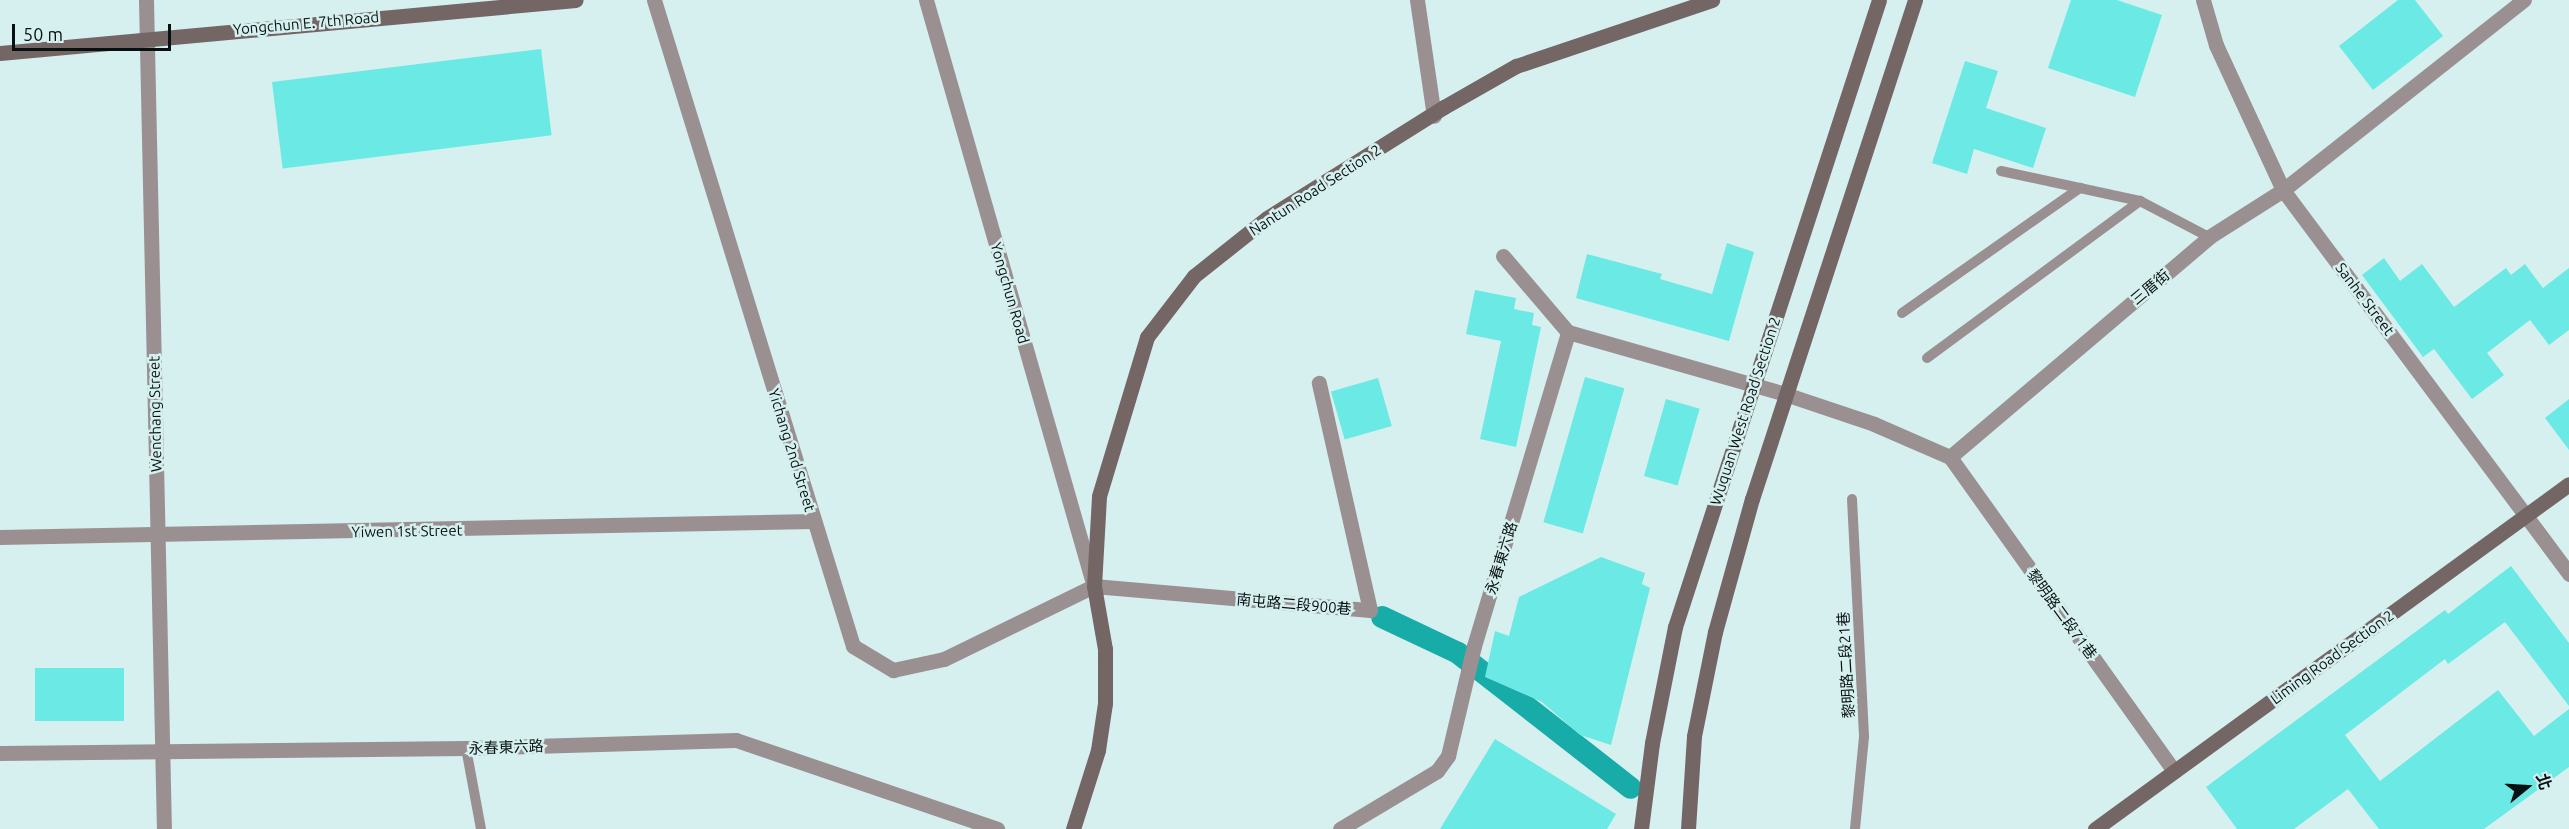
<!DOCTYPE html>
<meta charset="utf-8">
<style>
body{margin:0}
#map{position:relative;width:2569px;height:829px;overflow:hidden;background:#d6f0ef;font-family:Ubuntu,"Noto Sans TC",sans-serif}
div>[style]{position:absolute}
.canal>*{height:22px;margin:-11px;padding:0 11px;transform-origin:11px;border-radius:11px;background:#18aca9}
.building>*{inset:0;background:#6be9e4;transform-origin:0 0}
.lane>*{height:10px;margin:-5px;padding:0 5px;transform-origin:5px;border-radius:5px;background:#9b9091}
.street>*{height:15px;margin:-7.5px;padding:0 7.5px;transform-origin:7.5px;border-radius:7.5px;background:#9b9091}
.secondary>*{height:15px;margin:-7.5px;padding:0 7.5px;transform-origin:7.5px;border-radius:7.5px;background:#756666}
span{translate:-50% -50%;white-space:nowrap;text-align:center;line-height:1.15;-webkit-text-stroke:5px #d6f0ef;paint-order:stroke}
.street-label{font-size:15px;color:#081111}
.north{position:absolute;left:2497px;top:757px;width:60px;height:60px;-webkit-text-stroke:4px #d6f0ef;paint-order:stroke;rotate:72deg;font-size:16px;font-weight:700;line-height:24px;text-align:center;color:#081111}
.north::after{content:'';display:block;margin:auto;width:21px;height:27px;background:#081111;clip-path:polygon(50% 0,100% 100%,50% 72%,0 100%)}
.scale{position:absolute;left:12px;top:24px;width:159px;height:27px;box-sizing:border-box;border:3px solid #081111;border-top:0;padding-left:8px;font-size:18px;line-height:21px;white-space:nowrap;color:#081111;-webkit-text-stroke:4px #d6f0ef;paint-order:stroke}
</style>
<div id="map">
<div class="canal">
<div style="left:1382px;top:617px;width:84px;rotate:25.3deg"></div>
<div style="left:1458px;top:653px;width:219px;rotate:38deg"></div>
</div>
<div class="building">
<div style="clip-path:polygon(2071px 0,2117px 0,2162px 15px,2135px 97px,2048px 68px)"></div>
<div style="clip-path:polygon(2398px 0,2415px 0,2443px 36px,2373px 90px,2339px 46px)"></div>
<div style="left:541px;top:49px;width:87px;height:271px;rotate:83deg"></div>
<div style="clip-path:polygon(1965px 61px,1998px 71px,1986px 108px,2046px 128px,2033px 168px,1974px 149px,1967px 174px,1932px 163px)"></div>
<div style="clip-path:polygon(1727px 243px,1754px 252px,1729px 341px,1576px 298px,1587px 254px,1662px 274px,1660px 279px,1712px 294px)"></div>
<div style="clip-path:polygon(2384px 258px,2400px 281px,2422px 264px,2454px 307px,2506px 268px,2511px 275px,2525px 264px,2543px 288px,2569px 268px,2569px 330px,2549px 345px,2530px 320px,2487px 353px,2504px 375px,2472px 399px,2434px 349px,2423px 357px,2362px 275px)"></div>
<div style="clip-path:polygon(1475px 290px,1516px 298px,1514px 309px,1534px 313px,1532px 325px,1541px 327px,1516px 447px,1480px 439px,1501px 341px,1466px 334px)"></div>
<div style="left:1585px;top:377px;width:41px;height:151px;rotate:16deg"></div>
<div style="left:1378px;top:378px;width:50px;height:49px;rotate:74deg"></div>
<div style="left:1666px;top:399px;width:35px;height:80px;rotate:16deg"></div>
<div style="clip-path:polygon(2569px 399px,2569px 450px,2545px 418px)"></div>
<div style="clip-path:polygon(1601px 557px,1645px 573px,1642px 584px,1650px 588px,1611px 745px,1580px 735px,1542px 702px,1485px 677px,1495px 631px,1509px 636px,1519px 597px)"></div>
<div style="clip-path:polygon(2511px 566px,2569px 643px,2569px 706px,2505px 622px,2448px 664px,2445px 659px,2345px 735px,2380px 781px,2498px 690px,2534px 736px,2569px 709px,2569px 767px,2484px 829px,2379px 829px,2348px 789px,2294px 829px,2237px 829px,2206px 787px,2445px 610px,2448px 614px)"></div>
<div style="left:35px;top:668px;width:89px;height:53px"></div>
<div style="clip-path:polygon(1495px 739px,1616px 814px,1607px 829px,1440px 829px)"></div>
</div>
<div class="lane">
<div style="left:2001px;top:171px;width:142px;rotate:12.2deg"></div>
<div style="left:2140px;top:201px;width:78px;rotate:27.6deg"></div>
<div style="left:1902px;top:313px;width:218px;rotate:-35.1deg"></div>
<div style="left:1927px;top:358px;width:265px;rotate:-36.4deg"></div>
<div style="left:1852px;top:499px;width:238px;rotate:87.1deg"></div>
<div style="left:1864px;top:737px;width:92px;rotate:95.6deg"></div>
<div style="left:466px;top:748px;width:82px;rotate:79.5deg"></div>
</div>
<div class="street">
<div style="left:146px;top:0;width:829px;rotate:88.76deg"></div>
<div style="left:654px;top:0;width:676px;rotate:72.88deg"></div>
<div style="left:853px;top:646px;width:47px;rotate:31deg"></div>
<div style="left:893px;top:670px;width:52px;rotate:-12.2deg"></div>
<div style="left:944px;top:659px;width:167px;rotate:-26deg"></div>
<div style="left:926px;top:0;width:606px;rotate:74.02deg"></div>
<div style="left:1417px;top:0;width:117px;rotate:81.7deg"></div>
<div style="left:2203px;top:0;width:47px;rotate:73.9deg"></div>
<div style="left:2216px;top:45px;width:160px;rotate:65.2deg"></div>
<div style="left:2283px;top:190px;width:479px;rotate:53.3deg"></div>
<div style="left:1503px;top:256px;width:100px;rotate:49.5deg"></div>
<div style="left:1568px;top:332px;width:226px;rotate:15.9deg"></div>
<div style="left:1785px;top:394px;width:94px;rotate:18.6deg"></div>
<div style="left:1874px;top:424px;width:83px;rotate:23.5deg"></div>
<div style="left:1950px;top:457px;width:340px;rotate:-40.3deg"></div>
<div style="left:2209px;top:237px;width:88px;rotate:-32.4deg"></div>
<div style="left:2283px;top:190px;width:307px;rotate:-38.3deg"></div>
<div style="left:1950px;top:457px;width:386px;rotate:54.5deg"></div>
<div style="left:0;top:537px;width:814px;rotate:-1.13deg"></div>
<div style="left:1094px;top:586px;width:277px;rotate:5deg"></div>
<div style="left:1370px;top:610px;width:233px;rotate:-102.7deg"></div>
<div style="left:0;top:753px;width:466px;rotate:-0.6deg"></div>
<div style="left:466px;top:748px;width:270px;rotate:-1.7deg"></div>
<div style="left:736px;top:740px;width:276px;rotate:18.8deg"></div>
<div style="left:1340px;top:829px;width:113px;rotate:-30.9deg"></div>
<div style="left:1437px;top:771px;width:19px;rotate:-54deg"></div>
<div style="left:1448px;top:756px;width:113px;rotate:-76.7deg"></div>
<div style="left:1474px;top:646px;width:328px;rotate:-73.3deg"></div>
</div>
<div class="secondary">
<div style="left:0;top:53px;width:578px;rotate:-5.26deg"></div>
<div style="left:1073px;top:829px;width:83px;rotate:-72.4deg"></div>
<div style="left:1098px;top:750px;width:48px;rotate:-81.5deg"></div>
<div style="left:1105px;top:703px;width:54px;rotate:-90deg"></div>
<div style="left:1105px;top:649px;width:64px;rotate:-99.9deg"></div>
<div style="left:1094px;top:586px;width:90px;rotate:-86.8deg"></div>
<div style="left:1099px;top:496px;width:166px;rotate:-73.2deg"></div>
<div style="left:1147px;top:337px;width:77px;rotate:-52.4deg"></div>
<div style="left:1194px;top:276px;width:93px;rotate:-38.5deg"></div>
<div style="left:1267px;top:218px;width:209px;rotate:-32.1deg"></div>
<div style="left:1444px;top:107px;width:83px;rotate:-29.7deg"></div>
<div style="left:1516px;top:66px;width:207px;rotate:-18.6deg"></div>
<div style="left:1641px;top:829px;width:87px;rotate:-82.7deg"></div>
<div style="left:1652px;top:743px;width:118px;rotate:-78.8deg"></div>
<div style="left:1675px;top:627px;width:659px;rotate:-71.98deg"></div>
<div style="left:1688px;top:829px;width:93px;rotate:-86.3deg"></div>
<div style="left:1694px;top:736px;width:106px;rotate:-78.6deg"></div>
<div style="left:1715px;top:632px;width:138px;rotate:-74.5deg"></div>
<div style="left:1752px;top:499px;width:525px;rotate:-71.91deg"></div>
<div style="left:2095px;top:829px;width:586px;rotate:-36.05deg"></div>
</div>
<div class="street-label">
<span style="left:306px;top:23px;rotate:-5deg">Yongchun E. 7th Road</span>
<span style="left:1315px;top:190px;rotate:-33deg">Nantun Road Section 2</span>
<span style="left:2150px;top:287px;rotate:-40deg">三厝街</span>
<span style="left:1010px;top:293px;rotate:74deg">Yongchun Road</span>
<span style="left:2365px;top:299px;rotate:53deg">Sanhe Street</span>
<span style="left:1745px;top:411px;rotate:-72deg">Wuquan West Road Section 2</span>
<span style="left:155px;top:414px;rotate:-91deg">Wenchang Street</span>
<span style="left:792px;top:450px;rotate:73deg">Yichang 2nd Street</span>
<span style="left:407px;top:531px;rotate:-1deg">Yiwen 1st Street</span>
<span style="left:1501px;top:558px;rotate:-73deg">永春東六路</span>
<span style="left:1294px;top:604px;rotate:5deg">南屯路二段900巷</span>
<span style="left:2062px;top:614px;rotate:54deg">黎明路二段71巷</span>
<span style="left:2332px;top:657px;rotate:-36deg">Liming Road Section 2</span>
<span style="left:1846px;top:665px;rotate:-93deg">黎明路二段21巷</span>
<span style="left:506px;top:747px;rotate:-2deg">永春東六路</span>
</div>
<div class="north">北</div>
<div class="scale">50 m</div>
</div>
